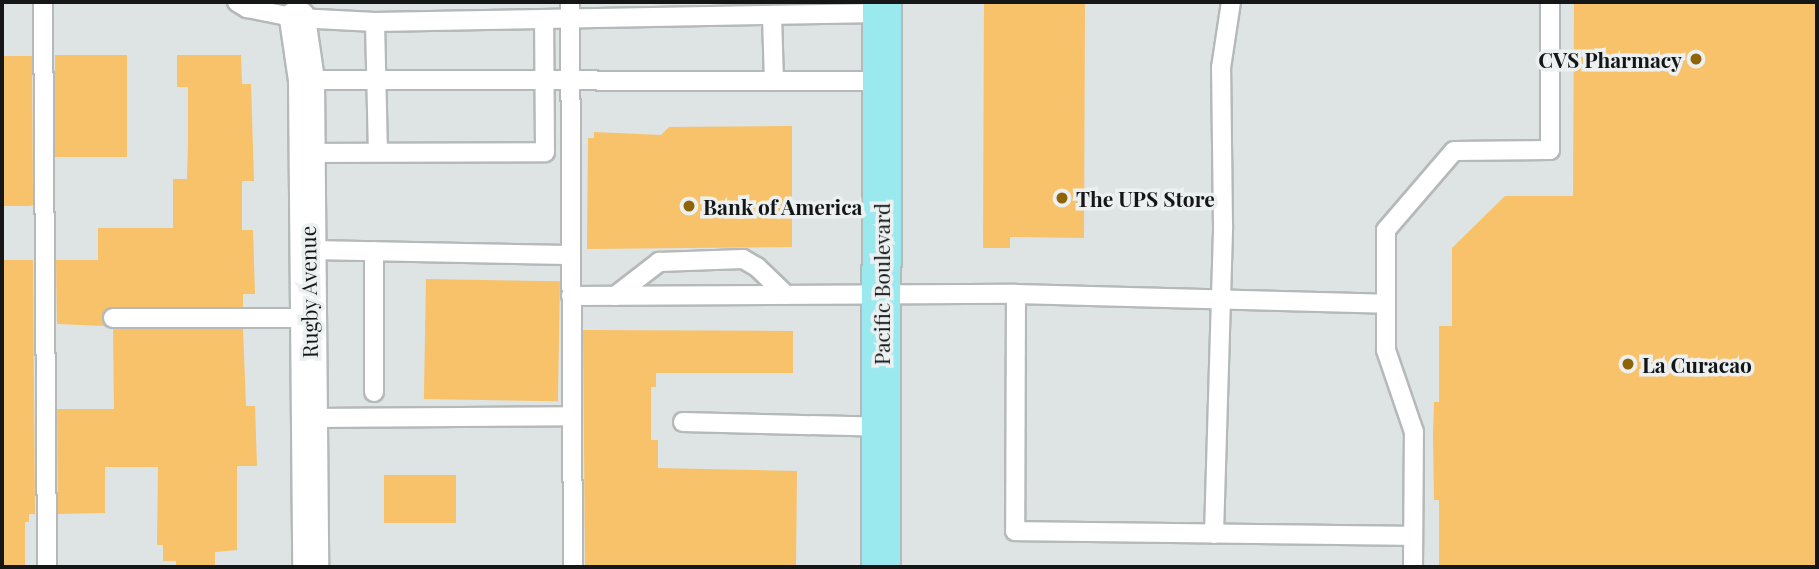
<!DOCTYPE html>
<style>
body{margin:0}
#map{position:relative;width:1819px;height:569px;overflow:hidden;background:#dee3e3;font-family:"Playfair Display",serif}
div>[style]{position:absolute}
.building>*{inset:0;background:#f7c26a;transform-origin:0 0}
.roads{filter:drop-shadow(2px 0 #b5b9b9) drop-shadow(-2px 0 #b5b9b9) drop-shadow(0 2px #b5b9b9) drop-shadow(0 -2px #b5b9b9)}
.lane>*{height:18px;margin:-9px;padding:0 9px;transform-origin:9px;border-radius:9px;background:#fff}
.street>*{height:35px;margin:-17.5px;padding:0 17.5px;transform-origin:17.5px;border-radius:17.5px;background:#fff}
.primary>*{height:38px;margin:-19px;padding:0 19px;transform-origin:19px;border-radius:19px;background:#99e9ee}
.dots>*{width:19px;height:19px;translate:-50% -50%;box-sizing:border-box;border:4px solid #ecf0f0;border-radius:50%}
span{translate:-50% -50%;white-space:nowrap;text-align:center;line-height:1.15;-webkit-text-stroke:7px #ecf0f0;paint-order:stroke}
.poi-label{font-size:21px;color:#151616;font-weight:700}
.right{translate:-100% -50%;text-align:right}
.left{translate:0 -50%;text-align:left}
.street-label{font-size:21px;color:#151616}
.frame{position:absolute;inset:0;border:4px solid #151616;pointer-events:none}
</style>
<div id="map">
<div class="building">
<div style="clip-path:polygon(984px 2px,1085px 2px,1084px 238px,1010px 237px,1010px 248px,983px 248px)"></div>
<div style="clip-path:polygon(1574px 2px,1817px 2px,1817px 567px,1439px 567px,1439px 500px,1434px 500px,1433px 433px,1434px 402px,1439px 402px,1439px 326px,1452px 326px,1452px 248px,1505px 196px,1573px 196px)"></div>
<div style="left:127px;top:55px;width:102px;height:72px;rotate:90deg"></div>
<div style="clip-path:polygon(177px 55px,241px 55px,242px 84px,251px 84px,254px 181px,242px 181px,242px 230px,253px 230px,255px 294px,243px 294px,243px 307px,113px 307px,103px 313px,106px 326px,57px 324px,56px 260px,98px 260px,98px 228px,173px 228px,173px 179px,187px 179px,188px 144px,188px 87px,177px 87px)"></div>
<div style="clip-path:polygon(2px 56px,32px 56px,33px 205px,30px 206px,2px 206px)"></div>
<div style="clip-path:polygon(792px 126px,792px 247px,587px 249px,588px 138px,594px 138px,594px 132px,661px 135px,669px 127px)"></div>
<div style="clip-path:polygon(2px 260px,33px 260px,35px 514px,29px 514px,29px 522px,25px 522px,25px 567px,2px 567px)"></div>
<div style="left:426px;top:279px;width:134px;height:120px;rotate:1deg"></div>
<div style="clip-path:polygon(113px 329px,243px 329px,246px 406px,255px 406px,257px 466px,237px 466px,237px 550px,215px 552px,215px 566px,176px 566px,176px 561px,163px 561px,163px 545px,157px 545px,158px 467px,105px 467px,105px 513px,58px 514px,57px 409px,114px 409px)"></div>
<div style="clip-path:polygon(583px 330px,793px 331px,793px 373px,656px 373px,656px 387px,651px 387px,651px 440px,658px 440px,658px 468px,797px 471px,796px 567px,585px 567px)"></div>
<div style="left:456px;top:475px;width:48px;height:72px;rotate:90deg"></div>
</div>
<div class="roads">
<div class="lane">
<div style="left:43px;top:2px;width:565px;rotate:89.59deg"></div>
<div style="left:237px;top:2px;width:12px;rotate:31deg"></div>
<div style="left:247px;top:8px;width:51px;rotate:11.3deg"></div>
<div style="left:297px;top:18px;width:78px;rotate:2.9deg"></div>
<div style="left:375px;top:22px;width:507px;rotate:-1.02deg"></div>
<div style="left:570px;top:2px;width:565px;rotate:89.7deg"></div>
<div style="left:772px;top:15px;width:66px;rotate:88.3deg"></div>
<div style="left:375px;top:22px;width:130px;rotate:88.7deg"></div>
<div style="left:306px;top:80px;width:576px;rotate:0.1deg"></div>
<div style="left:306px;top:153px;width:239px;rotate:-0.2deg"></div>
<div style="left:545px;top:152px;width:132px;rotate:-90.4deg"></div>
<div style="left:308px;top:250px;width:262px;rotate:1.1deg"></div>
<div style="left:374px;top:251px;width:141px;rotate:90deg"></div>
<div style="left:1016px;top:294px;width:237px;rotate:90.2deg"></div>
<div style="left:1015px;top:531px;width:398px;rotate:0.7deg"></div>
<div style="left:571px;top:296px;width:445px;rotate:-0.3deg"></div>
<div style="left:1016px;top:294px;width:370px;rotate:1.5deg"></div>
<div style="left:615px;top:296px;width:56px;rotate:-37.7deg"></div>
<div style="left:659px;top:262px;width:84px;rotate:-2deg"></div>
<div style="left:743px;top:259px;width:16px;rotate:30deg"></div>
<div style="left:757px;top:267px;width:40px;rotate:44deg"></div>
<div style="left:113px;top:318px;width:195px"></div>
<div style="left:310px;top:418px;width:262px;rotate:-0.4deg"></div>
<div style="left:683px;top:422px;width:198px;rotate:1.4deg"></div>
<div style="left:1214px;top:534px;width:309px;rotate:-88.3deg"></div>
<div style="left:1223px;top:225px;width:157px;rotate:-90.7deg"></div>
<div style="left:1221px;top:68px;width:67px;rotate:-81.4deg"></div>
<div style="left:1413px;top:567px;width:135px;rotate:-89.6deg"></div>
<div style="left:1414px;top:432px;width:87px;rotate:-108.9deg"></div>
<div style="left:1386px;top:350px;width:120px;rotate:-90deg"></div>
<div style="left:1386px;top:230px;width:104px;rotate:-49.3deg"></div>
<div style="left:1454px;top:151px;width:96px;rotate:-0.6deg"></div>
<div style="left:1550px;top:150px;width:148px;rotate:-90deg"></div>
</div>
<div class="street">
<div style="left:297px;top:18px;width:63px;rotate:81.7deg"></div>
<div style="left:306px;top:80px;width:487px;rotate:89.5deg"></div>
</div>
<div class="primary">
<div style="left:881px;top:567px;width:565px;rotate:-89.9deg"></div>
</div>
</div>
<div class="dots">
<div style="left:1696px;top:59px;background:#8e6409"></div>
<div style="left:1062px;top:198px;background:#8e6409"></div>
<div style="left:689px;top:206px;background:#8e6409"></div>
<div style="left:1628px;top:364px;background:#8e6409"></div>
</div>
<div class="poi-label">
<span class="right" style="left:1682px;top:59px">CVS Pharmacy</span>
<span class="left" style="left:1076px;top:198px">The UPS Store</span>
<span class="left" style="left:703px;top:206px">Bank of America</span>
<span class="left" style="left:1642px;top:364px">La Curacao</span>
</div>
<div class="street-label">
<span style="left:881px;top:284px;rotate:-90deg">Pacific Boulevard</span>
<span style="left:308px;top:292px;rotate:-91deg">Rugby Avenue</span>
</div>
<div class="frame"></div>
</div>
